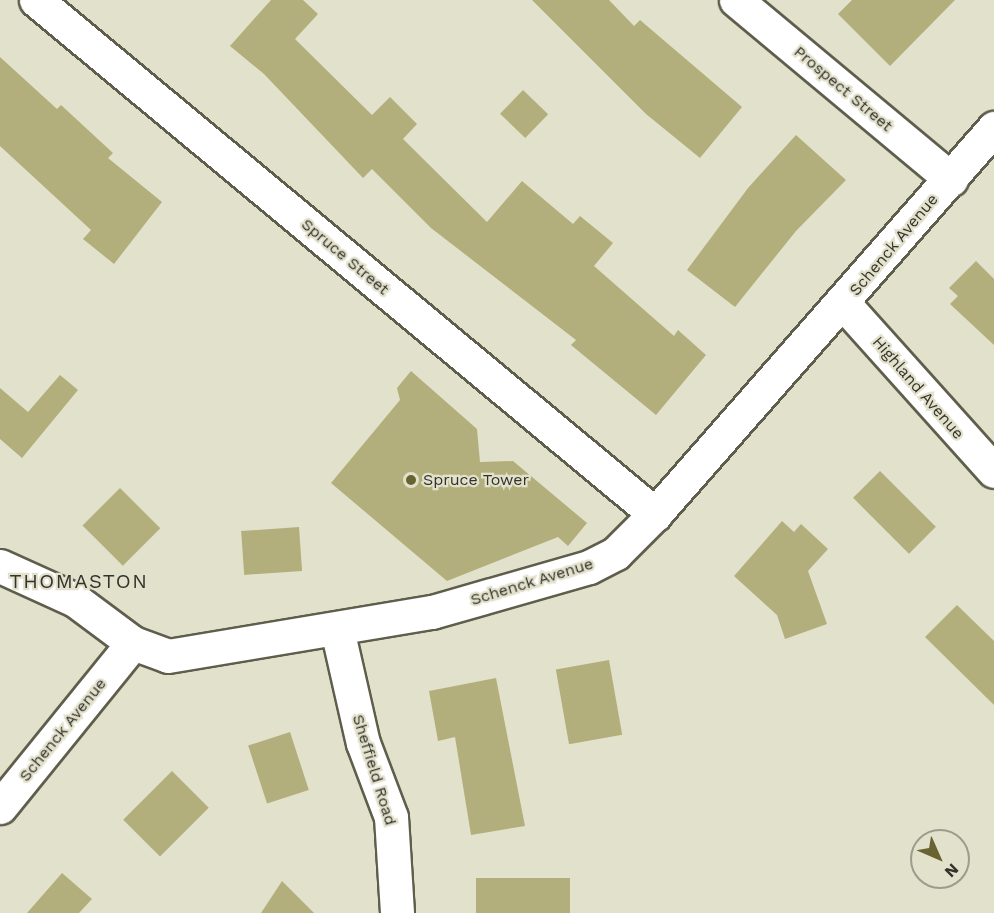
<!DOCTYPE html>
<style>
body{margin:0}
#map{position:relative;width:994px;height:913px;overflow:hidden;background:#e2e1cc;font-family:"Work Sans",sans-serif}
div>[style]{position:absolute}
.building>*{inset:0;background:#b3af7c;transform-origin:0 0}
.roads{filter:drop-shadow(2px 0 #5f5e4c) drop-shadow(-2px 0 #5f5e4c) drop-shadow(0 2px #5f5e4c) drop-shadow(0 -2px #5f5e4c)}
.street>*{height:33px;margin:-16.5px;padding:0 16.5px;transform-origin:16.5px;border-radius:16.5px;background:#fff}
.dots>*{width:16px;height:16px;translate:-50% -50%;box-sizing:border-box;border:3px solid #e2e1cc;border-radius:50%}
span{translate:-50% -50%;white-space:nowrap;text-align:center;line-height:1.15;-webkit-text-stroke:4.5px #e2e1cc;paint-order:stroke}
.street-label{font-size:16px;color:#34332b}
.poi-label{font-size:16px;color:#34332b}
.left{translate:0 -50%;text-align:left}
.quarter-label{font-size:20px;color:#34332b;letter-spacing:1.5px}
.north{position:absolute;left:910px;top:829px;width:60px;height:60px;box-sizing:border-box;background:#e2e1cc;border:2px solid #9c9b8c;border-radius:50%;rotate:135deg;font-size:16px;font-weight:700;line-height:24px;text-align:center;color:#34332b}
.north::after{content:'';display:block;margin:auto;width:21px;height:27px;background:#686330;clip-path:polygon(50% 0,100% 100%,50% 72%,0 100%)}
</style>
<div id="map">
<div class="building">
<div style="clip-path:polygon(271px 0,303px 0,318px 14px,295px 39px,372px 115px,390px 97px,417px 124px,403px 139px,487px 222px,522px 181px,573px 224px,580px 216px,613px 243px,594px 266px,674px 336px,678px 330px,706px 355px,656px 415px,571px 345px,576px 340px,431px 228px,372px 169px,363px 178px,264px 74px,230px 46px)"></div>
<div style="clip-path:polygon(532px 0,609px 0,634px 26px,640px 20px,742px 107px,700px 158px,646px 114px)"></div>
<div style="clip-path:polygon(852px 0,955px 0,890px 66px,838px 14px)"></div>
<div style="clip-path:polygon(0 57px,57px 109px,61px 105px,113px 153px,108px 158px,162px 202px,114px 264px,83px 239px,91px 230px,0 146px)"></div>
<div style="left:523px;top:90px;width:35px;height:33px;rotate:44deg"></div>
<div style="clip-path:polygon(796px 135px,846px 180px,796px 231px,735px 307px,687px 270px,748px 188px)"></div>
<div style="clip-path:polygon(976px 261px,994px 279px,994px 345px,950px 304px,958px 296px,949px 288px)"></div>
<div style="clip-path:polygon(411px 371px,477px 429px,480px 462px,513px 461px,587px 523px,568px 546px,558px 537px,447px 581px,331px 483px,400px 400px,397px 388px)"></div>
<div style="clip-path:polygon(60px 375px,78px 390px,22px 458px,0 439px,0 388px,28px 412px)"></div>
<div style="left:880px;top:471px;width:79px;height:38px;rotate:45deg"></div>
<div style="left:120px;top:488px;width:57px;height:53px;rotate:45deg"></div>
<div style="clip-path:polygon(782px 521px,794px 532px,801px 524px,828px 549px,808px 571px,827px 624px,785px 639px,777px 615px,734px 576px)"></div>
<div style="left:299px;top:527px;width:44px;height:58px;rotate:86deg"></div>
<div style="clip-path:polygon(957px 605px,994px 641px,994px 705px,925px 637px)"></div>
<div style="left:609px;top:660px;width:76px;height:54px;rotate:80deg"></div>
<div style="clip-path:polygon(496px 678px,525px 826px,471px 835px,455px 737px,438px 741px,429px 691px)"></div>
<div style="left:290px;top:732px;width:61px;height:44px;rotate:72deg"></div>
<div style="left:172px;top:771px;width:52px;height:69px;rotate:45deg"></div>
<div style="clip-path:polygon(62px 873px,92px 899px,79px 913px,27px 913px)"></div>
<div style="left:476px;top:878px;width:94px;height:35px"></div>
<div style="clip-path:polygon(282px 881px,314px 913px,261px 913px)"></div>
</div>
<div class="roads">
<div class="street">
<div style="left:36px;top:0;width:805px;rotate:39.71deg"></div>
<div style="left:736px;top:0;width:280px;rotate:39.8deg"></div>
<div style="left:844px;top:304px;width:224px;rotate:48.1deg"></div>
<div style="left:0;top:566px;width:82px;rotate:24.4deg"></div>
<div style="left:75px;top:600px;width:72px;rotate:36.6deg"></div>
<div style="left:133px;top:643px;width:37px;rotate:20deg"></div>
<div style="left:168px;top:656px;width:268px;rotate:-9.5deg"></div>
<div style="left:432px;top:612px;width:163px;rotate:-16deg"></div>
<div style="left:589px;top:567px;width:30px;rotate:-27deg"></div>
<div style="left:616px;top:553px;width:55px;rotate:-45deg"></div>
<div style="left:655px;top:514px;width:514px;rotate:-48.71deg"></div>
<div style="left:337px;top:629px;width:117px;rotate:77.2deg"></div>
<div style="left:363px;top:743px;width:79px;rotate:69.3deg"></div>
<div style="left:391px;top:817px;width:96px;rotate:86.4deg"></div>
<div style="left:0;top:807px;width:211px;rotate:-51deg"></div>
</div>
</div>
<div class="dots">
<div style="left:411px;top:480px;background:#686330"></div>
</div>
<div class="street-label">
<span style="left:843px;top:89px;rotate:40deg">Prospect Street</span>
<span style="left:894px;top:245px;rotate:-50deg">Schenck Avenue</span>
<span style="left:345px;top:257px;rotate:40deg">Spruce Street</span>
<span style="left:918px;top:388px;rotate:49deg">Highland Avenue</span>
<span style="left:532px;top:582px;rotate:-17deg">Schenck Avenue</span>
<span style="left:63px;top:730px;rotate:-51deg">Schenck Avenue</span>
<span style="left:374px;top:770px;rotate:73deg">Sheffield Road</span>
</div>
<div class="poi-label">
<span class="left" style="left:423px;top:480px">Spruce Tower</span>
</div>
<div class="quarter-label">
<span style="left:79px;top:581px">THOMASTON</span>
</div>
<div class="north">N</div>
</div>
